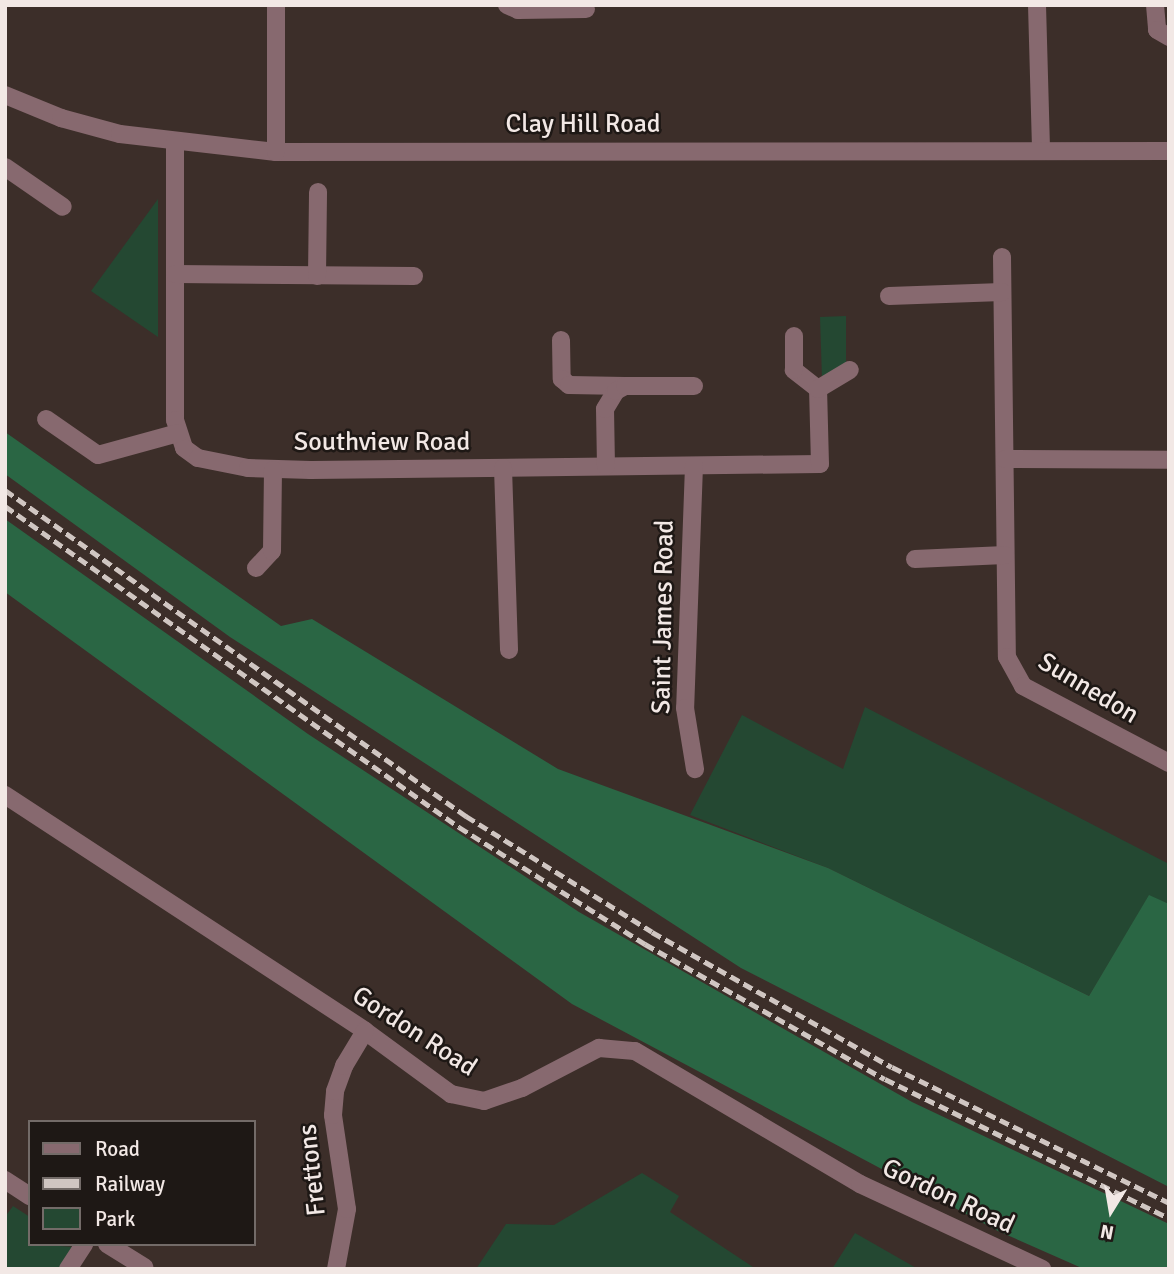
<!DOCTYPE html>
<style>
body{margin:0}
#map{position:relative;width:1174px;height:1274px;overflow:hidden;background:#3c2e29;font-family:Signika,sans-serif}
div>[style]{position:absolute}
.green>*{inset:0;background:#244832}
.forest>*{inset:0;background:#2a6644}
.minor>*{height:18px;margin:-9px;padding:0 9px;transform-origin:9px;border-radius:9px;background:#87696f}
.rail>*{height:5px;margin-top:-2.5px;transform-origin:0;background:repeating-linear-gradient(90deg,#d0c6c2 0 10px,transparent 0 15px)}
span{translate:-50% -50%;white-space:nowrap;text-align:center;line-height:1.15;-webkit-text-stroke:5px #1e1815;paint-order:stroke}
.street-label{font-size:26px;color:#f2e8e5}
.frame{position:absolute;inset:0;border:7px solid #f2e8e5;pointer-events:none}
.legend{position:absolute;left:28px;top:1120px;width:228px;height:126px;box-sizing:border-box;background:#1e1815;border:2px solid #736b68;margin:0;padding:9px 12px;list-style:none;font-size:21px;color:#f2e8e5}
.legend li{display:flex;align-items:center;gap:14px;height:35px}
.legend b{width:35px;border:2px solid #736b68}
.north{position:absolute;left:1076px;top:1176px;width:70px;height:70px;-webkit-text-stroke:5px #1e1815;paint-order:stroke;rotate:191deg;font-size:19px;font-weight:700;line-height:28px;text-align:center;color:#f2e8e5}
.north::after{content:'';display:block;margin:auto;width:24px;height:32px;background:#f2e8e5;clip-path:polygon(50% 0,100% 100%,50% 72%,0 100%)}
</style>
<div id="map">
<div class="green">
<div style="clip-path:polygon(158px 199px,158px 337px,91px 291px)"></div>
<div style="clip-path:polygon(846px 316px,846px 363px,822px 379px,820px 317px)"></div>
<div style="clip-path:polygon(865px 707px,1169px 864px,1169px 904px,1149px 896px,1089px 996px,828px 868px,690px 815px,742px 715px,843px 769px)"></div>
<div style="clip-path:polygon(642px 1173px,679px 1196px,670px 1212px,756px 1269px,476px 1269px,506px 1224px,554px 1225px)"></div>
<div style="clip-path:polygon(13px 1206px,30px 1217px,30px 1244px,74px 1247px,61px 1269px,5px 1269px,5px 1217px)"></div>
<div style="clip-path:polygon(855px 1233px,918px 1269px,832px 1269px)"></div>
</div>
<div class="forest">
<div style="clip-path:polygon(5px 432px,281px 626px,312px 619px,558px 769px,828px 868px,1089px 996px,1149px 895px,1169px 904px,1169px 1187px,741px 968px,230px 637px,5px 474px)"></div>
<div style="clip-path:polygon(5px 519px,308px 734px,579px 912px,912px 1102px,1169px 1224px,1169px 1269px,1084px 1269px,998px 1231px,572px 1004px,5px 592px)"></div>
</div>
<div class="minor">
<div style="left:507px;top:5px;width:12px;rotate:24deg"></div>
<div style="left:518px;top:10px;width:68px;rotate:-0.8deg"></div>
<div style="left:1037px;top:5px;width:145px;rotate:88.4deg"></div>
<div style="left:1155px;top:5px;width:25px;rotate:85deg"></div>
<div style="left:1157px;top:30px;width:14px;rotate:30deg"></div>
<div style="left:5px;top:95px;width:61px;rotate:22.3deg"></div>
<div style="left:61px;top:118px;width:61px;rotate:15.2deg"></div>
<div style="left:120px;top:134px;width:157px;rotate:6.6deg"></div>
<div style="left:276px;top:152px;width:893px;rotate:-0.06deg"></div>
<div style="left:175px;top:141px;width:279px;rotate:90deg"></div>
<div style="left:175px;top:420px;width:29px;rotate:72deg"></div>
<div style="left:184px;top:448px;width:17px;rotate:36deg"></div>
<div style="left:198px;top:458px;width:51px;rotate:11.3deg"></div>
<div style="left:248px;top:468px;width:63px;rotate:1.8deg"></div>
<div style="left:311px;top:470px;width:509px;rotate:-0.68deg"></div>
<div style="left:820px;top:464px;width:75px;rotate:-91.5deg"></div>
<div style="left:818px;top:389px;width:31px;rotate:-142deg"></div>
<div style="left:794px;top:370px;width:34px;rotate:-90deg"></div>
<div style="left:276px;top:152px;width:147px;rotate:-90deg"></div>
<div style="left:5px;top:167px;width:70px;rotate:34.6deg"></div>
<div style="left:1002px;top:257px;width:400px;rotate:89.3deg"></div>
<div style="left:1007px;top:657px;width:33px;rotate:61deg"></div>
<div style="left:1023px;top:686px;width:165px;rotate:27.8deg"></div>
<div style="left:175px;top:274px;width:239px;rotate:0.5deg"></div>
<div style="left:317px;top:276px;width:84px;rotate:-89.3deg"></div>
<div style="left:889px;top:296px;width:113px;rotate:-2deg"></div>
<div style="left:561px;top:340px;width:39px;rotate:89deg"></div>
<div style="left:562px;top:379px;width:9px;rotate:41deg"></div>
<div style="left:569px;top:385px;width:56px;rotate:1deg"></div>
<div style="left:818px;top:389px;width:37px;rotate:-31deg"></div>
<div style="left:46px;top:419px;width:63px;rotate:34.7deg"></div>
<div style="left:98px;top:455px;width:83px;rotate:-15.4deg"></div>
<div style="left:1005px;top:459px;width:164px;rotate:0.3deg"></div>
<div style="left:606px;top:466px;width:57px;rotate:-91deg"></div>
<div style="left:605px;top:409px;width:21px;rotate:-59deg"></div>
<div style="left:616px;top:391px;width:10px;rotate:-29deg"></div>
<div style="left:625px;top:386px;width:69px"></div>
<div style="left:694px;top:466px;width:242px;rotate:92.1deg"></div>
<div style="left:685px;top:708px;width:62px;rotate:80.7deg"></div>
<div style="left:503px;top:468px;width:182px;rotate:88.1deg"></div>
<div style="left:915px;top:559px;width:90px;rotate:-2.5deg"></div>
<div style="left:256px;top:568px;width:23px;rotate:-47deg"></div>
<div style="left:272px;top:551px;width:81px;rotate:-89.3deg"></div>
<div style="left:5px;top:795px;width:430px;rotate:33.2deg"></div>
<div style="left:365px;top:1031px;width:107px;rotate:36.2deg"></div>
<div style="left:451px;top:1094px;width:34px;rotate:12deg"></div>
<div style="left:484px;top:1101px;width:40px;rotate:-18.9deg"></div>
<div style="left:522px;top:1088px;width:87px;rotate:-27.5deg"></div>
<div style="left:599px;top:1048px;width:36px;rotate:5deg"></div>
<div style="left:635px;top:1051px;width:261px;rotate:30.6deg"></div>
<div style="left:860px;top:1184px;width:201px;rotate:25deg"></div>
<div style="left:5px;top:1180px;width:30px;rotate:33deg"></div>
<div style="left:107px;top:1244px;width:44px;rotate:31.9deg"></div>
<div style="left:68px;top:1269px;width:30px;rotate:-57deg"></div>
<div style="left:336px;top:1269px;width:61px;rotate:-79.6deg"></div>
<div style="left:347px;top:1209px;width:95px;rotate:-98.5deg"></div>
<div style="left:333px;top:1115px;width:24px;rotate:-85deg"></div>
<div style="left:335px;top:1091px;width:27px;rotate:-70deg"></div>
<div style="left:344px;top:1066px;width:41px;rotate:-59deg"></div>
</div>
<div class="rail">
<div style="left:5px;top:490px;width:565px;rotate:35.27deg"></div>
<div style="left:466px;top:816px;width:219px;rotate:31.9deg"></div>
<div style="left:652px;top:932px;width:275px;rotate:29.4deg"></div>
<div style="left:892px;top:1067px;width:309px;rotate:26.1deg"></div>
<div style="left:5px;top:506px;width:556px;rotate:35.26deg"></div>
<div style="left:459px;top:827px;width:220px;rotate:32.2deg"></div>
<div style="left:645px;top:944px;width:275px;rotate:29.4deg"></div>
<div style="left:885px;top:1079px;width:316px;rotate:26.1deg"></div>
</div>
<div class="street-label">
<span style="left:583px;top:125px">Clay Hill Road</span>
<span style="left:382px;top:443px">Southview Road</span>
<span style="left:664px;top:617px;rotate:-89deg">Saint James Road</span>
<span style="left:1088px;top:689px;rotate:31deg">Sunnedon</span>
<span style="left:414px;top:1032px;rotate:33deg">Gordon Road</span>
<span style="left:313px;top:1170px;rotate:-96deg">Frettons</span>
<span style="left:948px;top:1197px;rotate:25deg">Gordon Road</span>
</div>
<div class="frame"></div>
<ul class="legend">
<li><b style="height:9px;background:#87696f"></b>Road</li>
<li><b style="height:9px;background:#d0c6c2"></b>Railway</li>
<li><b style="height:19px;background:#244832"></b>Park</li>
</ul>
<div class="north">N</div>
</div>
